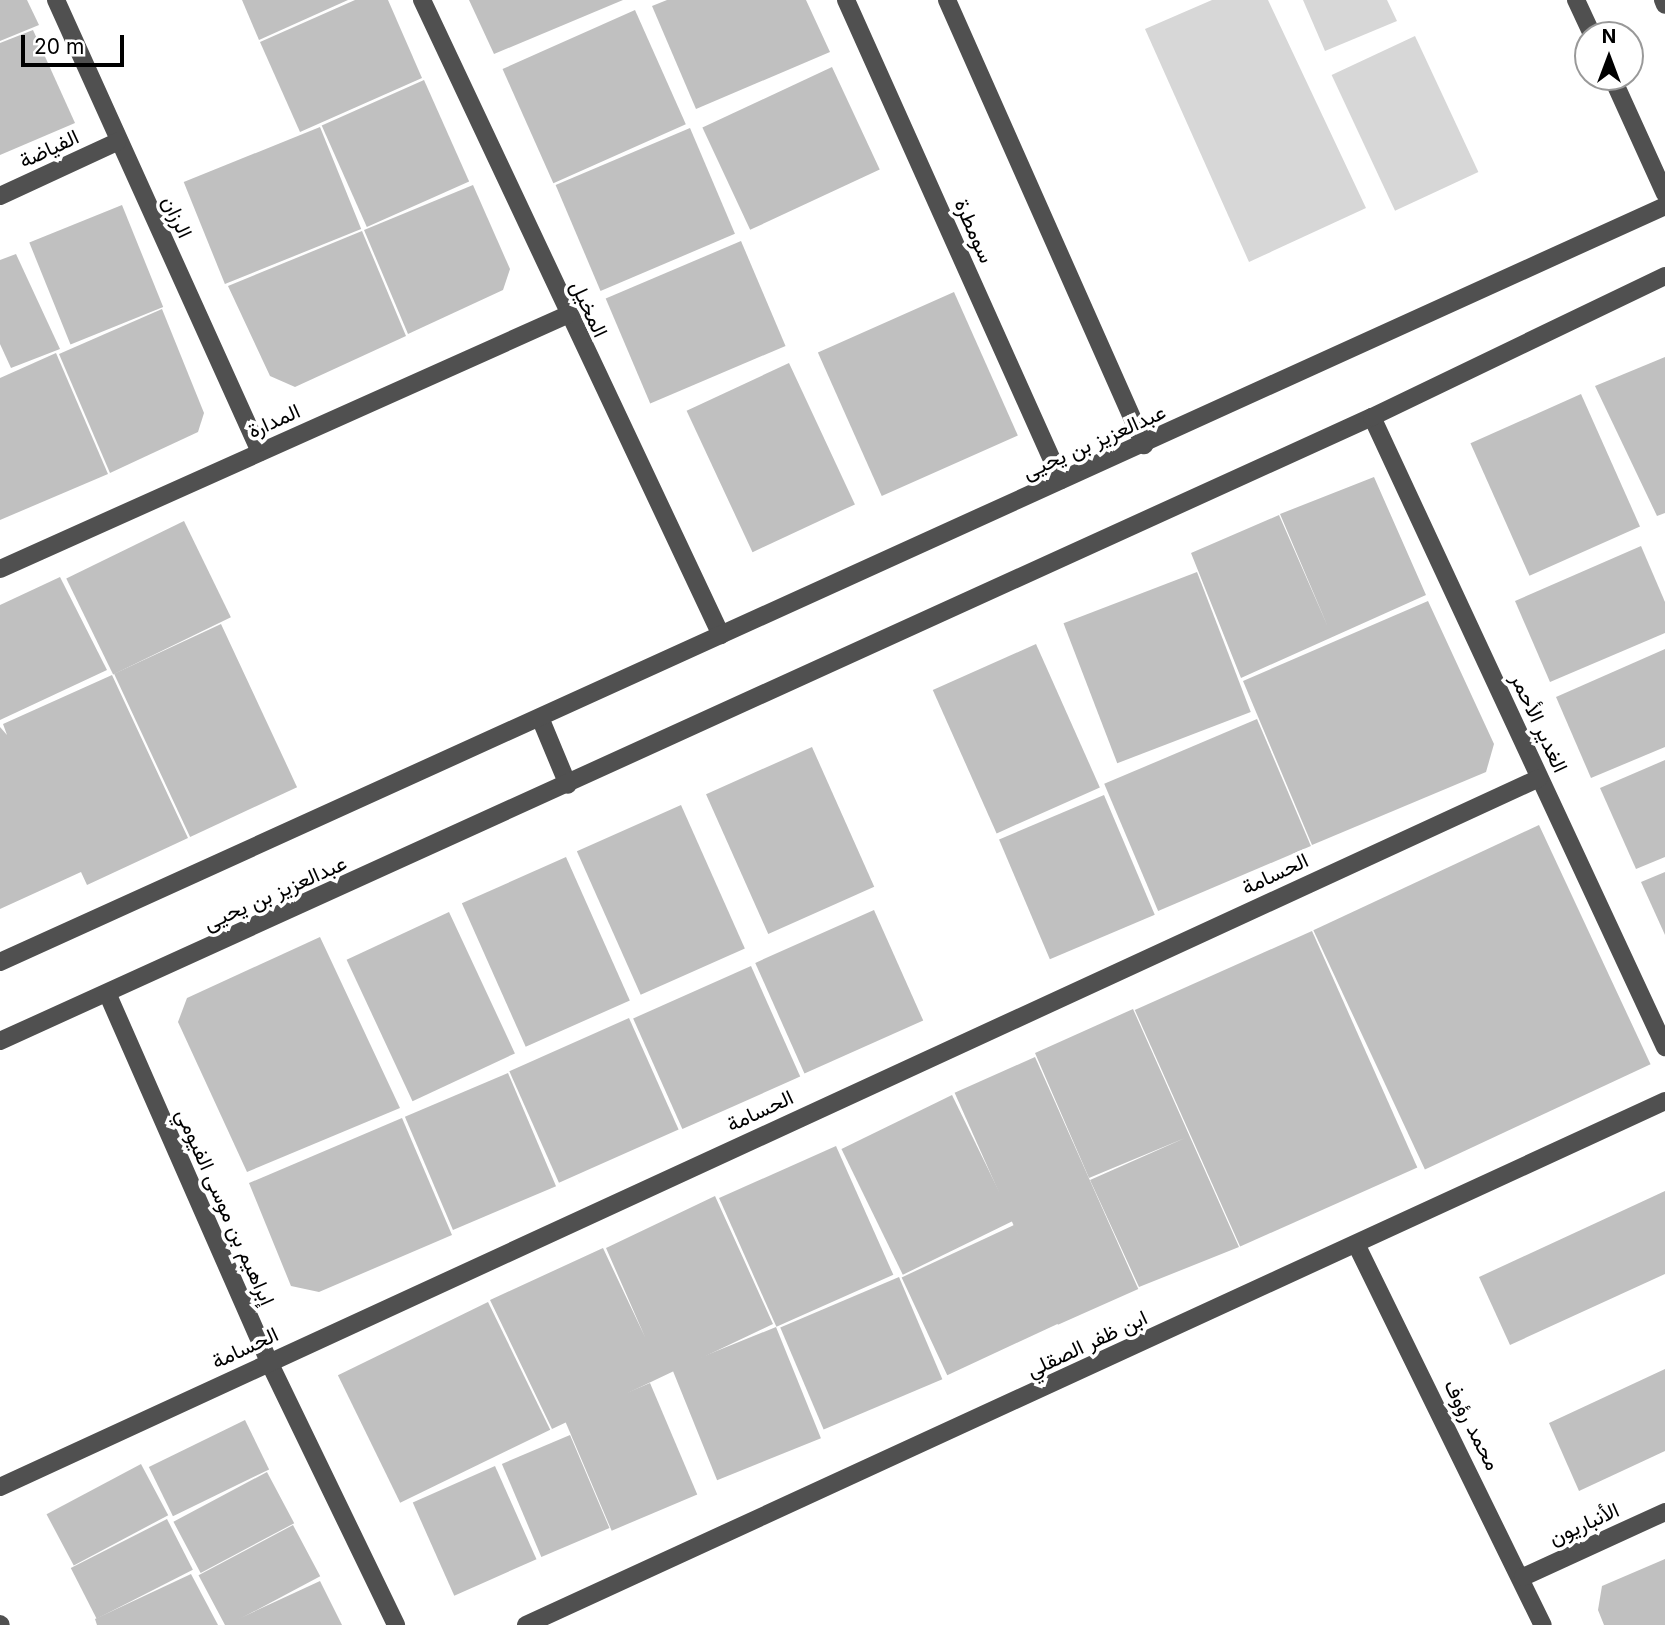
<!DOCTYPE html>
<meta charset="utf-8">
<style>
body{margin:0}
#map{position:relative;width:1665px;height:1625px;overflow:hidden;background:#fff;font-family:Inter,Vazirmatn,sans-serif}
div>[style]{position:absolute}
.green>*{inset:0;background:#d7d7d7;transform-origin:0 0}
.building>*{inset:0;background:#c0c0c0;transform-origin:0 0}
.minor>*{height:18px;margin:-9px;padding:0 9px;transform-origin:9px;border-radius:9px;background:#505050}
span{translate:-50% -50%;white-space:nowrap;text-align:center;line-height:1.15;-webkit-text-stroke:7px #fff;paint-order:stroke}
.street-label{font-size:21px;color:#000}
.north{position:absolute;left:1574px;top:21px;width:70px;height:70px;box-sizing:border-box;background:#fff;border:2px solid #999;border-radius:50%;rotate:0deg;font-size:19px;font-weight:700;line-height:28px;text-align:center;color:#000}
.north::after{content:'';display:block;margin:auto;width:24px;height:32px;background:#000;clip-path:polygon(50% 0,100% 100%,50% 72%,0 100%)}
.scale{position:absolute;left:21px;top:35px;width:103px;height:32px;box-sizing:border-box;border:4px solid #000;border-top:0;padding-left:9px;font-size:21px;line-height:24px;white-space:nowrap;color:#000;-webkit-text-stroke:5px #fff;paint-order:stroke}
</style>
<div id="map">
<div class="green">
<div style="clip-path:polygon(1212px 0,1268px 0,1366px 208px,1249px 262px,1145px 29px)"></div>
<div style="clip-path:polygon(1303px 0,1387px 0,1397px 21px,1325px 51px)"></div>
<div style="left:1415px;top:36px;width:150px;height:92px;rotate:65deg"></div>
</div>
<div class="building">
<div style="clip-path:polygon(0 0,27px 0,39px 25px,0 41px)"></div>
<div style="clip-path:polygon(242px 0,348px 0,259px 40px)"></div>
<div style="clip-path:polygon(355px 0,388px 0,422px 78px,300px 132px,260px 42px)"></div>
<div style="clip-path:polygon(469px 0,623px 0,494px 54px)"></div>
<div style="clip-path:polygon(667px 0,806px 0,830px 52px,696px 109px,652px 6px)"></div>
<div style="left:635px;top:10px;width:125px;height:145px;rotate:66deg"></div>
<div style="clip-path:polygon(33px 30px,75px 123px,0 155px,0 43px)"></div>
<div style="left:832px;top:67px;width:113px;height:143px;rotate:65deg"></div>
<div style="left:424px;top:80px;width:111px;height:112px;rotate:66deg"></div>
<div style="left:320px;top:127px;width:110px;height:147px;rotate:68deg"></div>
<div style="left:690px;top:128px;width:115px;height:146px;rotate:67deg"></div>
<div style="clip-path:polygon(473px 185px,510px 269px,503px 290px,408px 334px,364px 230px)"></div>
<div style="left:122px;top:205px;width:110px;height:100px;rotate:68deg"></div>
<div style="clip-path:polygon(362px 231px,406px 336px,295px 387px,270px 376px,228px 286px)"></div>
<div style="left:741px;top:241px;width:114px;height:147px;rotate:67deg"></div>
<div style="clip-path:polygon(16px 254px,60px 349px,11px 368px,0 344px,0 260px)"></div>
<div style="left:954px;top:292px;width:157px;height:149px;rotate:66deg"></div>
<div style="clip-path:polygon(162px 309px,204px 413px,198px 432px,110px 473px,59px 354px)"></div>
<div style="clip-path:polygon(56px 353px,108px 474px,0 520px,0 378px)"></div>
<div style="clip-path:polygon(1665px 357px,1665px 513px,1657px 516px,1595px 386px)"></div>
<div style="left:789px;top:363px;width:156px;height:113px;rotate:65deg"></div>
<div style="left:1581px;top:394px;width:145px;height:121px;rotate:66deg"></div>
<div style="clip-path:polygon(1374px 477px,1426px 595px,1241px 678px,1191px 553px,1279px 515px,1328px 627px,1280px 514px)"></div>
<div style="left:184px;top:521px;width:107px;height:131px;rotate:64deg"></div>
<div style="clip-path:polygon(1641px 546px,1665px 602px,1665px 633px,1550px 682px,1515px 601px)"></div>
<div style="left:1197px;top:572px;width:150px;height:143px;rotate:69deg"></div>
<div style="clip-path:polygon(60px 577px,107px 670px,0 720px,0 605px)"></div>
<div style="clip-path:polygon(1428px 601px,1494px 744px,1486px 772px,1312px 845px,1243px 681px)"></div>
<div style="left:221px;top:624px;width:180px;height:118px;rotate:65deg"></div>
<div style="left:1036px;top:644px;width:157px;height:113px;rotate:66deg"></div>
<div style="clip-path:polygon(1665px 649px,1665px 747px,1591px 778px,1556px 697px)"></div>
<div style="clip-path:polygon(112px 675px,188px 838px,87px 885px,81px 872px,0 909px,0 727px,7px 735px,3px 724px)"></div>
<div style="left:1257px;top:719px;width:138px;height:166px;rotate:67deg"></div>
<div style="left:812px;top:747px;width:153px;height:116px;rotate:66deg"></div>
<div style="clip-path:polygon(1665px 760px,1665px 857px,1636px 869px,1600px 788px)"></div>
<div style="left:1104px;top:795px;width:130px;height:114px;rotate:67deg"></div>
<div style="left:681px;top:805px;width:157px;height:114px;rotate:66deg"></div>
<div style="left:1539px;top:825px;width:264px;height:249px;rotate:65deg"></div>
<div style="left:566px;top:857px;width:157px;height:114px;rotate:66deg"></div>
<div style="clip-path:polygon(1665px 872px,1665px 935px,1641px 882px)"></div>
<div style="left:874px;top:910px;width:121px;height:130px;rotate:66deg"></div>
<div style="left:449px;top:912px;width:156px;height:113px;rotate:65deg"></div>
<div style="left:1312px;top:931px;width:259px;height:194px;rotate:66deg"></div>
<div style="clip-path:polygon(320px 937px,400px 1108px,247px 1172px,178px 1022px,187px 998px)"></div>
<div style="left:751px;top:966px;width:121px;height:129px;rotate:66deg"></div>
<div style="clip-path:polygon(1133px 1009px,1239px 1247px,1139px 1287px,1090px 1180px,1185px 1138px,1089px 1178px,1035px 1053px)"></div>
<div style="left:629px;top:1018px;width:122px;height:131px;rotate:66deg"></div>
<div style="left:1035px;top:1057px;width:254px;height:88px;rotate:66deg"></div>
<div style="left:508px;top:1073px;width:123px;height:112px;rotate:67deg"></div>
<div style="left:952px;top:1095px;width:140px;height:123px;rotate:64deg"></div>
<div style="clip-path:polygon(402px 1118px,452px 1235px,319px 1292px,291px 1286px,249px 1183px)"></div>
<div style="left:836px;top:1146px;width:141px;height:128px;rotate:66deg"></div>
<div style="clip-path:polygon(1665px 1191px,1665px 1274px,1510px 1345px,1479px 1277px)"></div>
<div style="clip-path:polygon(715px 1196px,773px 1324px,552px 1429px,490px 1300px,603px 1248px,645px 1337px,606px 1248px)"></div>
<div style="left:1014px;top:1225px;width:108px;height:124px;rotate:65deg"></div>
<div style="left:899px;top:1277px;width:111px;height:129px;rotate:67deg"></div>
<div style="left:488px;top:1302px;width:142px;height:167px;rotate:64deg"></div>
<div style="left:776px;top:1327px;width:120px;height:112px;rotate:68deg"></div>
<div style="clip-path:polygon(1665px 1369px,1665px 1451px,1579px 1491px,1549px 1423px)"></div>
<div style="left:650px;top:1383px;width:121px;height:93px;rotate:67deg"></div>
<div style="left:245px;top:1420px;width:55px;height:107px;rotate:64deg"></div>
<div style="left:570px;top:1435px;width:101px;height:74px;rotate:67deg"></div>
<div style="left:141px;top:1464px;width:58px;height:107px;rotate:62deg"></div>
<div style="left:495px;top:1466px;width:102px;height:90px;rotate:66deg"></div>
<div style="left:267px;top:1472px;width:58px;height:106px;rotate:62deg"></div>
<div style="left:167px;top:1519px;width:57px;height:108px;rotate:63deg"></div>
<div style="left:293px;top:1525px;width:58px;height:107px;rotate:62deg"></div>
<div style="clip-path:polygon(1665px 1559px,1665px 1625px,1604px 1625px,1598px 1610px,1602px 1586px)"></div>
<div style="clip-path:polygon(191px 1574px,218px 1625px,97px 1625px,95px 1619px)"></div>
<div style="clip-path:polygon(320px 1581px,342px 1625px,225px 1625px)"></div>
</div>
<div class="minor">
<div style="left:56px;top:0;width:496px;rotate:65.7deg"></div>
<div style="left:422px;top:0;width:702px;rotate:64.79deg"></div>
<div style="left:846px;top:0;width:526px;rotate:65.87deg"></div>
<div style="left:947px;top:0;width:487px;rotate:66.1deg"></div>
<div style="left:1576px;top:0;width:38px;rotate:65deg"></div>
<div style="left:1663px;top:0;width:5px;rotate:68deg"></div>
<div style="left:1612px;top:77px;width:128px;rotate:65.6deg"></div>
<div style="left:0;top:196px;width:129px;rotate:-24.8deg"></div>
<div style="left:1372px;top:417px;width:695px;rotate:65.06deg"></div>
<div style="left:0;top:569px;width:621px;rotate:-24.13deg"></div>
<div style="left:541px;top:720px;width:70px;rotate:67.4deg"></div>
<div style="left:0;top:962px;width:1829px;rotate:-24.42deg"></div>
<div style="left:108px;top:995px;width:401px;rotate:66.3deg"></div>
<div style="left:269px;top:1362px;width:292px;rotate:64.2deg"></div>
<div style="left:0;top:1041px;width:1507px;rotate:-24.46deg"></div>
<div style="left:1372px;top:417px;width:325px;rotate:-25.7deg"></div>
<div style="left:1357px;top:1246px;width:422px;rotate:63.9deg"></div>
<div style="left:0;top:1487px;width:1694px;rotate:-24.73deg"></div>
<div style="left:1523px;top:1577px;width:156px;rotate:-24.6deg"></div>
<div style="left:0;top:1624px;width:1px;rotate:45deg"></div>
<div style="left:526px;top:1625px;width:1254px;rotate:-24.7deg"></div>
</div>
<div class="street-label">
<span style="left:49px;top:149px;rotate:-25deg">الفياضة</span>
<span style="left:177px;top:217px;rotate:65deg">الرزان</span>
<span style="left:974px;top:231px;rotate:66deg">سومطرة</span>
<span style="left:589px;top:309px;rotate:65deg">المخيل</span>
<span style="left:274px;top:421px;rotate:-24deg">المدارة</span>
<span style="left:1094px;top:442px;rotate:-24deg">عبدالعزيز بن يحيى</span>
<span style="left:1539px;top:723px;rotate:65deg">الغدير الأحمر</span>
<span style="left:1275px;top:874px;rotate:-25deg">الحسامة</span>
<span style="left:275px;top:893px;rotate:-24deg">عبدالعزيز بن يحيى</span>
<span style="left:760px;top:1111px;rotate:-25deg">الحسامة</span>
<span style="left:225px;top:1207px;rotate:66deg">إبراهيم بن موسى الفيومي</span>
<span style="left:1087px;top:1344px;rotate:-25deg">ابن ظفر الصقلي</span>
<span style="left:245px;top:1348px;rotate:-25deg">الحسامة</span>
<span style="left:1472px;top:1425px;rotate:63deg">محمد رؤوف</span>
<span style="left:1584px;top:1524px;rotate:-24deg">الأنباريون</span>
</div>
<div class="north">N</div>
<div class="scale">20 m</div>
</div>
